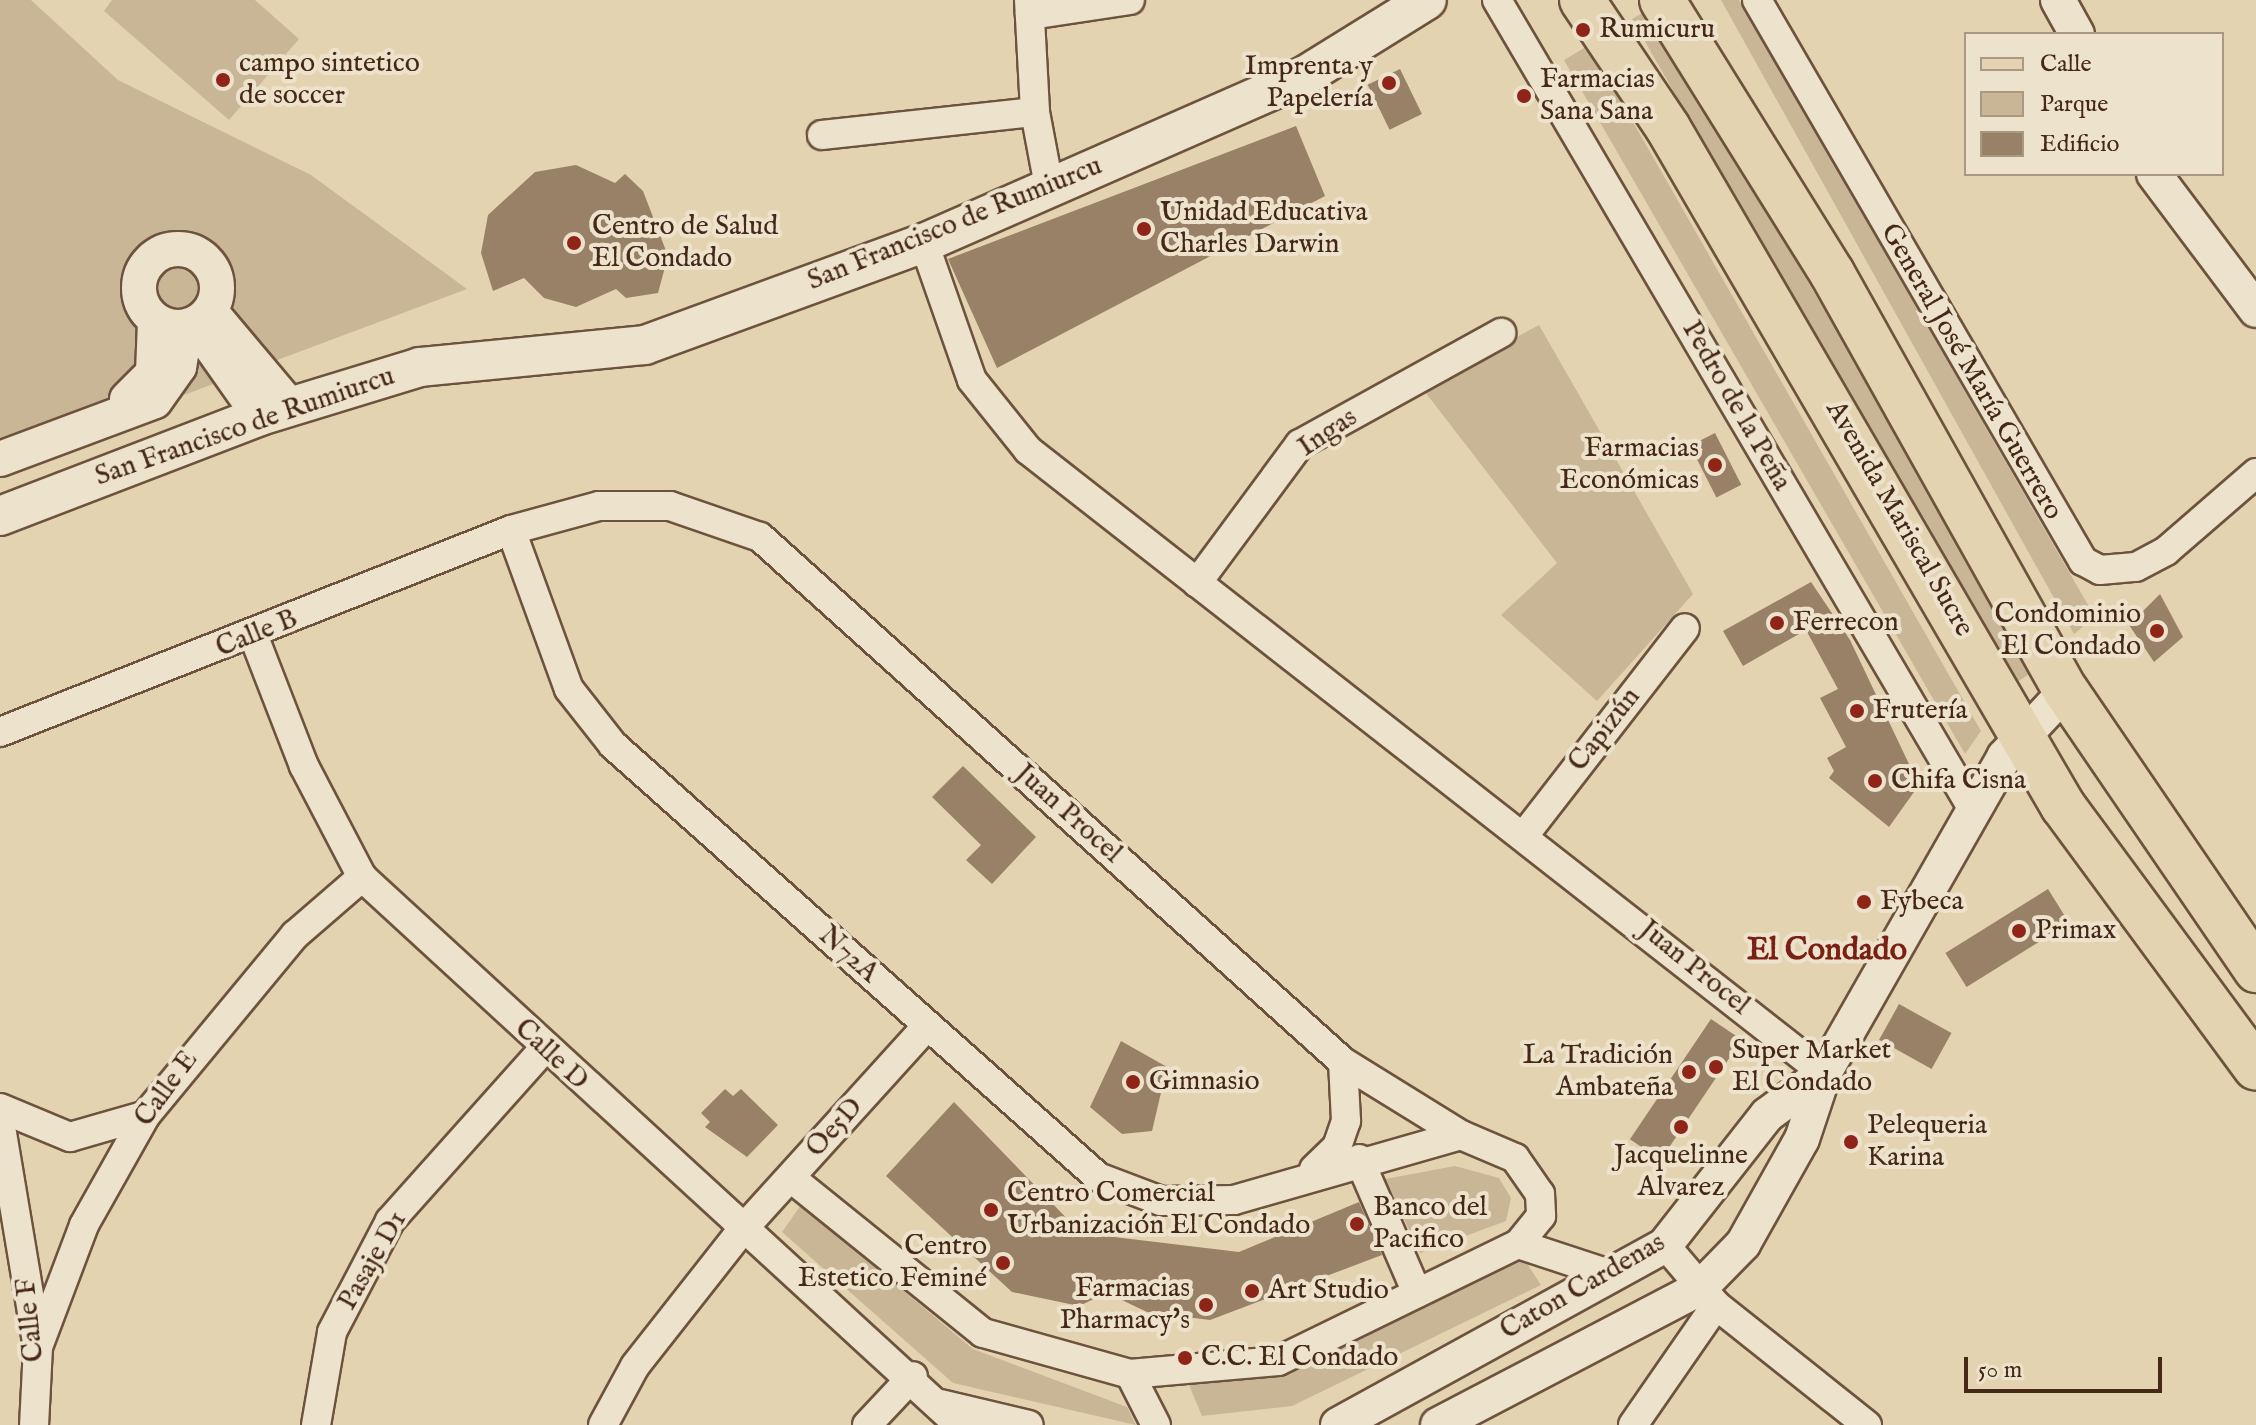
<!DOCTYPE html>
<meta charset="utf-8">
<style>
body{margin:0}
#map{position:relative;width:2256px;height:1425px;overflow:hidden;background:#e4d3b1;font-family:"IM FELL English",serif}
div>[style]{position:absolute}
.green>*{inset:0;background:#c9b697}
.building>*{inset:0;background:#988167;transform-origin:0 0}
.roads{filter:drop-shadow(2px 0 #6d533d) drop-shadow(-2px 0 #6d533d) drop-shadow(0 2px #6d533d) drop-shadow(0 -2px #6d533d)}
.minor>*{height:28px;margin:-14px;padding:0 14px;transform-origin:14px;border-radius:14px;background:#ede2cc}
.tertiary>*{height:34px;margin:-17px;padding:0 17px;transform-origin:17px;border-radius:17px;background:#ede2cc}
.tertiary>.ring{margin:-17px;padding:0;box-sizing:content-box;background:none;border:34px solid #ede2cc;border-radius:50%}
.secondary>*{height:38px;margin:-19px;padding:0 19px;transform-origin:19px;border-radius:19px;background:#ede2cc}
.primary>*{height:44px;margin:-22px;padding:0 22px;transform-origin:22px;border-radius:22px;background:#e4d3b1}
.dots>*{width:22px;height:22px;translate:-50% -50%;box-sizing:border-box;border:4px solid #ede2cc;border-radius:50%}
span{translate:-50% -50%;white-space:nowrap;text-align:center;line-height:1.15;-webkit-text-stroke:8px #ede2cc;paint-order:stroke}
.poi-label{font-size:28px;color:#452816}
.left{translate:0 -50%;text-align:left}
.right{translate:-100% -50%;text-align:right}
.street-label{font-size:28px;color:#452816}
.quarter-label{font-size:32px;color:#7a1f14;font-weight:700}
.legend{position:absolute;left:1964px;top:32px;width:260px;height:144px;box-sizing:border-box;background:#ede2cc;border:2px solid #aa9883;margin:0;padding:10px 14px;list-style:none;font-size:24px;color:#452816}
.legend li{display:flex;align-items:center;gap:16px;height:40px}
.legend b{width:40px;border:2px solid #aa9883}
.scale{position:absolute;left:1964px;top:1357px;width:198px;height:36px;box-sizing:border-box;border:4px solid #452816;border-top:0;padding-left:10px;font-size:24px;line-height:28px;white-space:nowrap;color:#452816;-webkit-text-stroke:6px #ede2cc;paint-order:stroke}
</style>
<div id="map">
<div class="green">
<div style="clip-path:polygon(0 0,31px 0,118px 80px,311px 175px,467px 289px,0 464px)"></div>
<div style="clip-path:polygon(112px 0,255px 0,299px 39px,229px 120px,104px 11px)"></div>
<div style="clip-path:polygon(1721px 0,1739px 0,2095px 617px,2074px 634px)"></div>
<div style="clip-path:polygon(1647px 10px,2037px 669px,2014px 684px,1632px 19px)"></div>
<div style="clip-path:polygon(1589px 45px,1981px 731px,1965px 754px,1564px 60px)"></div>
<div style="clip-path:polygon(1539px 325px,1693px 594px,1597px 701px,1501px 615px,1557px 563px,1422px 388px)"></div>
<div style="clip-path:polygon(1455px 1166px,1499px 1178px,1511px 1198px,1506px 1221px,1420px 1253px,1385px 1179px)"></div>
<div style="clip-path:polygon(801px 1205px,973px 1349px,1127px 1407px,1136px 1425px,953px 1383px,782px 1232px)"></div>
<div style="clip-path:polygon(1524px 1259px,1541px 1285px,1292px 1406px,1202px 1416px,1189px 1385px,1270px 1377px)"></div>
</div>
<div class="building">
<div style="left:1400px;top:69px;width:50px;height:36px;rotate:64deg"></div>
<div style="clip-path:polygon(1296px 126px,1325px 196px,997px 368px,948px 259px)"></div>
<div style="clip-path:polygon(576px 165px,615px 183px,625px 174px,643px 191px,668px 256px,658px 293px,626px 298px,616px 289px,576px 307px,544px 298px,524px 278px,493px 291px,481px 253px,488px 215px,535px 172px)"></div>
<div style="left:1715px;top:433px;width:58px;height:28px;rotate:63deg"></div>
<div style="clip-path:polygon(1811px 582px,1850px 640px,1919px 785px,1889px 827px,1829px 778px,1834px 771px,1827px 758px,1846px 747px,1820px 698px,1838px 689px,1806px 630px,1743px 666px,1723px 631px)"></div>
<div style="clip-path:polygon(2160px 594px,2183px 637px,2154px 662px,2129px 625px)"></div>
<div style="clip-path:polygon(963px 766px,1036px 837px,992px 884px,966px 860px,981px 845px,932px 797px)"></div>
<div style="left:2048px;top:889px;width:40px;height:121px;rotate:58deg"></div>
<div style="left:1899px;top:1004px;width:60px;height:41px;rotate:29deg"></div>
<div style="left:1711px;top:1019px;width:37px;height:145px;rotate:34deg"></div>
<div style="clip-path:polygon(1121px 1041px,1167px 1067px,1152px 1131px,1122px 1134px,1090px 1107px)"></div>
<div style="clip-path:polygon(725px 1089px,733px 1096px,741px 1089px,778px 1125px,747px 1157px,705px 1127px,710px 1122px,701px 1113px)"></div>
<div style="clip-path:polygon(954px 1102px,1081px 1233px,1239px 1252px,1359px 1202px,1382px 1255px,1210px 1320px,1147px 1312px,1107px 1293px,1079px 1306px,1012px 1292px,886px 1176px)"></div>
</div>
<div class="roads">
<div class="minor">
<div style="left:1029px;top:0;width:112px;rotate:86.9deg"></div>
<div style="left:1035px;top:112px;width:75px;rotate:79.3deg"></div>
<div style="left:1497px;top:0;width:941px;rotate:59.54deg"></div>
<div style="left:1757px;top:0;width:649px;rotate:59.84deg"></div>
<div style="left:2083px;top:561px;width:19px;rotate:28deg"></div>
<div style="left:2100px;top:570px;width:36px;rotate:-5deg"></div>
<div style="left:2136px;top:567px;width:34px;rotate:-28deg"></div>
<div style="left:2166px;top:551px;width:119px;rotate:-40.9deg"></div>
<div style="left:1030px;top:15px;width:101px;rotate:-8.5deg"></div>
<div style="left:822px;top:135px;width:214px;rotate:-6.2deg"></div>
<div style="left:924px;top:243px;width:145px;rotate:70.7deg"></div>
<div style="left:972px;top:380px;width:90px;rotate:51.3deg"></div>
<div style="left:1028px;top:450px;width:1011px;rotate:38.05deg"></div>
<div style="left:511px;top:530px;width:169px;rotate:70deg"></div>
<div style="left:569px;top:689px;width:71px;rotate:51.8deg"></div>
<div style="left:613px;top:745px;width:649px;rotate:41.69deg"></div>
<div style="left:1098px;top:1177px;width:67px;rotate:20.9deg"></div>
<div style="left:1161px;top:1201px;width:73px;rotate:-0.8deg"></div>
<div style="left:1234px;top:1200px;width:236px;rotate:-16deg"></div>
<div style="left:1197px;top:583px;width:173px;rotate:-53.5deg"></div>
<div style="left:1300px;top:444px;width:230px;rotate:-28.9deg"></div>
<div style="left:254px;top:637px;width:138px;rotate:68.8deg"></div>
<div style="left:304px;top:766px;width:125px;rotate:62.4deg"></div>
<div style="left:362px;top:877px;width:810px;rotate:42.55deg"></div>
<div style="left:0;top:732px;width:549px;rotate:-21.57deg"></div>
<div style="left:511px;top:530px;width:91px;rotate:-15.3deg"></div>
<div style="left:599px;top:506px;width:71px"></div>
<div style="left:670px;top:506px;width:95px;rotate:19deg"></div>
<div style="left:760px;top:537px;width:785px;rotate:42deg"></div>
<div style="left:1343px;top:1062px;width:139px;rotate:31.7deg"></div>
<div style="left:1461px;top:1135px;width:59px;rotate:23.1deg"></div>
<div style="left:1515px;top:1158px;width:44px;rotate:55.2deg"></div>
<div style="left:1540px;top:1194px;width:22px;rotate:87deg"></div>
<div style="left:1541px;top:1216px;width:36px;rotate:129deg"></div>
<div style="left:1518px;top:1244px;width:267px;rotate:154deg"></div>
<div style="left:1278px;top:1361px;width:149px;rotate:175deg"></div>
<div style="left:1130px;top:1374px;width:153px;rotate:-164.4deg"></div>
<div style="left:983px;top:1333px;width:247px;rotate:-141.1deg"></div>
<div style="left:1526px;top:833px;width:259px;rotate:-52.2deg"></div>
<div style="left:0;top:1108px;width:76px;rotate:22.5deg"></div>
<div style="left:70px;top:1137px;width:79px;rotate:-16.1deg"></div>
<div style="left:0;top:1121px;width:229px;rotate:80.5deg"></div>
<div style="left:38px;top:1347px;width:78px;rotate:92.9deg"></div>
<div style="left:1359px;top:1159px;width:146px;rotate:66.6deg"></div>
<div style="left:1314px;top:1169px;width:32px;rotate:-44deg"></div>
<div style="left:1337px;top:1147px;width:28px;rotate:-71deg"></div>
<div style="left:1346px;top:1121px;width:59px;rotate:-92.9deg"></div>
<div style="left:1518px;top:1244px;width:96px;rotate:18.2deg"></div>
<div style="left:1665px;top:1245px;width:79px;rotate:49.6deg"></div>
<div style="left:1716px;top:1305px;width:193px;rotate:38.5deg"></div>
<div style="left:38px;top:1347px;width:130px;rotate:-69.3deg"></div>
<div style="left:84px;top:1225px;width:126px;rotate:-60.6deg"></div>
<div style="left:146px;top:1115px;width:234px;rotate:-50.4deg"></div>
<div style="left:295px;top:935px;width:89px;rotate:-40.9deg"></div>
<div style="left:1130px;top:1374px;width:57px;rotate:63deg"></div>
<div style="left:941px;top:1404px;width:90px;rotate:13.4deg"></div>
<div style="left:316px;top:1425px;width:94px;rotate:-80.2deg"></div>
<div style="left:332px;top:1332px;width:125px;rotate:-62.4deg"></div>
<div style="left:390px;top:1221px;width:231px;rotate:-48.2deg"></div>
<div style="left:603px;top:1425px;width:67px;rotate:-61.5deg"></div>
<div style="left:635px;top:1366px;width:174px;rotate:-51.8deg"></div>
<div style="left:743px;top:1229px;width:274px;rotate:-47.8deg"></div>
<div style="left:867px;top:1425px;width:67px;rotate:-46.8deg"></div>
<div style="left:1633px;top:1425px;width:146px;rotate:-55.3deg"></div>
</div>
<div class="tertiary">
<div style="left:2058px;top:0;width:39px;rotate:61deg"></div>
<div style="left:2154px;top:174px;width:170px;rotate:53.1deg"></div>
<div class="ring" style="left:139px;top:249px;width:44px;height:44px"></div>
<div style="left:210px;top:311px;width:124px;rotate:49.9deg"></div>
<div style="left:195px;top:324px;width:113px;rotate:54.8deg"></div>
<div style="left:127px;top:399px;width:37px;rotate:-45deg"></div>
<div style="left:153px;top:373px;width:52px;rotate:-87.8deg"></div>
<div style="left:0;top:459px;width:165px;rotate:-20.5deg"></div>
<div style="left:155px;top:401px;width:42px;rotate:-54.8deg"></div>
<div style="left:179px;top:367px;width:41px;rotate:-80.1deg"></div>
<div style="left:1338px;top:1425px;width:373px;rotate:-28.8deg"></div>
<div style="left:1665px;top:1245px;width:165px;rotate:-51.9deg"></div>
<div style="left:1767px;top:1115px;width:71px;rotate:-36.4deg"></div>
<div style="left:1438px;top:1425px;width:296px;rotate:-27.6deg"></div>
<div style="left:1700px;top:1288px;width:62px;rotate:-45.7deg"></div>
<div style="left:1743px;top:1244px;width:120px;rotate:-60.7deg"></div>
<div style="left:1802px;top:1139px;width:70px;rotate:-71.6deg"></div>
<div style="left:1824px;top:1073px;width:364px;rotate:-60.3deg"></div>
<div style="left:2004px;top:757px;width:91px;rotate:-46.8deg"></div>
</div>
<div class="secondary">
<div style="left:0;top:516px;width:279px;rotate:-21deg"></div>
<div style="left:260px;top:416px;width:167px;rotate:-17deg"></div>
<div style="left:420px;top:367px;width:226px;rotate:-5.6deg"></div>
<div style="left:645px;top:345px;width:297px;rotate:-20.1deg"></div>
<div style="left:924px;top:243px;width:417px;rotate:-23.7deg"></div>
<div style="left:1306px;top:75px;width:142px;rotate:-31.8deg"></div>
</div>
<div class="primary">
<div style="left:1582px;top:0;width:154px;rotate:56.1deg"></div>
<div style="left:1668px;top:128px;width:785px;rotate:59.78deg"></div>
<div style="left:2063px;top:806px;width:325px;rotate:53.6deg"></div>
<div style="left:1662px;top:0;width:322px;rotate:58.1deg"></div>
<div style="left:1832px;top:273px;width:479px;rotate:60.8deg"></div>
<div style="left:2066px;top:691px;width:338px;rotate:55.7deg"></div>
</div>
</div>
<div class="dots">
<div style="left:1583px;top:30px;background:#8f2418"></div>
<div style="left:223px;top:80px;background:#8f2418"></div>
<div style="left:1389px;top:83px;background:#8f2418"></div>
<div style="left:1524px;top:96px;background:#8f2418"></div>
<div style="left:1144px;top:229px;background:#8f2418"></div>
<div style="left:574px;top:243px;background:#8f2418"></div>
<div style="left:1715px;top:465px;background:#8f2418"></div>
<div style="left:1777px;top:623px;background:#8f2418"></div>
<div style="left:2157px;top:631px;background:#8f2418"></div>
<div style="left:1857px;top:711px;background:#8f2418"></div>
<div style="left:1875px;top:781px;background:#8f2418"></div>
<div style="left:1864px;top:902px;background:#8f2418"></div>
<div style="left:2019px;top:931px;background:#8f2418"></div>
<div style="left:1716px;top:1067px;background:#8f2418"></div>
<div style="left:1689px;top:1072px;background:#8f2418"></div>
<div style="left:1133px;top:1082px;background:#8f2418"></div>
<div style="left:1681px;top:1127px;background:#8f2418"></div>
<div style="left:1851px;top:1142px;background:#8f2418"></div>
<div style="left:991px;top:1210px;background:#8f2418"></div>
<div style="left:1357px;top:1224px;background:#8f2418"></div>
<div style="left:1003px;top:1263px;background:#8f2418"></div>
<div style="left:1252px;top:1291px;background:#8f2418"></div>
<div style="left:1206px;top:1305px;background:#8f2418"></div>
<div style="left:1185px;top:1358px;background:#8f2418"></div>
</div>
<div class="poi-label">
<span class="left" style="left:1599px;top:30px">Rumicuru</span>
<span class="left" style="left:239px;top:80px">campo sintetico<br>de soccer</span>
<span class="right" style="left:1373px;top:83px">Imprenta y<br>Papelería</span>
<span class="left" style="left:1540px;top:96px">Farmacias<br>Sana Sana</span>
<span class="left" style="left:1160px;top:229px">Unidad Educativa<br>Charles Darwin</span>
<span class="left" style="left:592px;top:243px">Centro de Salud<br>El Condado</span>
<span class="right" style="left:1699px;top:465px">Farmacias<br>Económicas</span>
<span class="right" style="left:2141px;top:631px">Condominio<br>El Condado</span>
<span class="left" style="left:1793px;top:623px">Ferrecon</span>
<span class="left" style="left:1873px;top:711px">Frutería</span>
<span class="left" style="left:1891px;top:781px">Chifa Cisna</span>
<span class="left" style="left:1880px;top:902px">Fybeca</span>
<span class="left" style="left:2035px;top:931px">Primax</span>
<span class="left" style="left:1732px;top:1067px">Super Market<br>El Condado</span>
<span class="right" style="left:1673px;top:1072px">La Tradición<br>Ambateña</span>
<span class="left" style="left:1149px;top:1082px">Gimnasio</span>
<span class="left" style="left:1867px;top:1142px">Pelequeria<br>Karina</span>
<span style="left:1681px;top:1172px">Jacquelinne<br>Alvarez</span>
<span class="left" style="left:1007px;top:1210px">Centro Comercial<br>Urbanización El Condado</span>
<span class="left" style="left:1373px;top:1224px">Banco del<br>Pacifico</span>
<span class="right" style="left:987px;top:1263px">Centro<br>Estetico Feminé</span>
<span class="right" style="left:1190px;top:1305px">Farmacias<br>Pharmacy's</span>
<span class="left" style="left:1268px;top:1291px">Art Studio</span>
<span class="left" style="left:1201px;top:1358px">C.C. El Condado</span>
</div>
<div class="street-label">
<span style="left:955px;top:224px;rotate:-22deg">San Francisco de Rumiurcu</span>
<span style="left:1971px;top:372px;rotate:60deg">General José María Guerrero</span>
<span style="left:1736px;top:406px;rotate:60deg">Pedro de la Peña</span>
<span style="left:245px;top:427px;rotate:-19deg">San Francisco de Rumiurcu</span>
<span style="left:1328px;top:433px;rotate:-34deg">Ingas</span>
<span style="left:1899px;top:519px;rotate:60deg">Avenida Mariscal Sucre</span>
<span style="left:257px;top:634px;rotate:-22deg">Calle B</span>
<span style="left:1605px;top:730px;rotate:-52deg">Capizún</span>
<span style="left:1068px;top:814px;rotate:42deg">Juan Procel</span>
<span style="left:848px;top:955px;rotate:42deg">N72A</span>
<span style="left:1694px;top:968px;rotate:39deg">Juan Procel</span>
<span style="left:551px;top:1055px;rotate:43deg">Calle D</span>
<span style="left:167px;top:1089px;rotate:-54deg">Calle E</span>
<span style="left:835px;top:1128px;rotate:-48deg">Oe5D</span>
<span style="left:373px;top:1261px;rotate:-60deg">Pasaje D1</span>
<span style="left:1583px;top:1287px;rotate:-30deg">Caton Cardenas</span>
<span style="left:31px;top:1320px;rotate:-96deg">Calle F</span>
</div>
<div class="quarter-label">
<span style="left:1827px;top:951px">El Condado</span>
</div>
<ul class="legend">
<li><b style="height:10px;background:#e4d3b1"></b>Calle</li>
<li><b style="height:22px;background:#c9b697"></b>Parque</li>
<li><b style="height:22px;background:#988167"></b>Edificio</li>
</ul>
<div class="scale">50 m</div>
</div>
